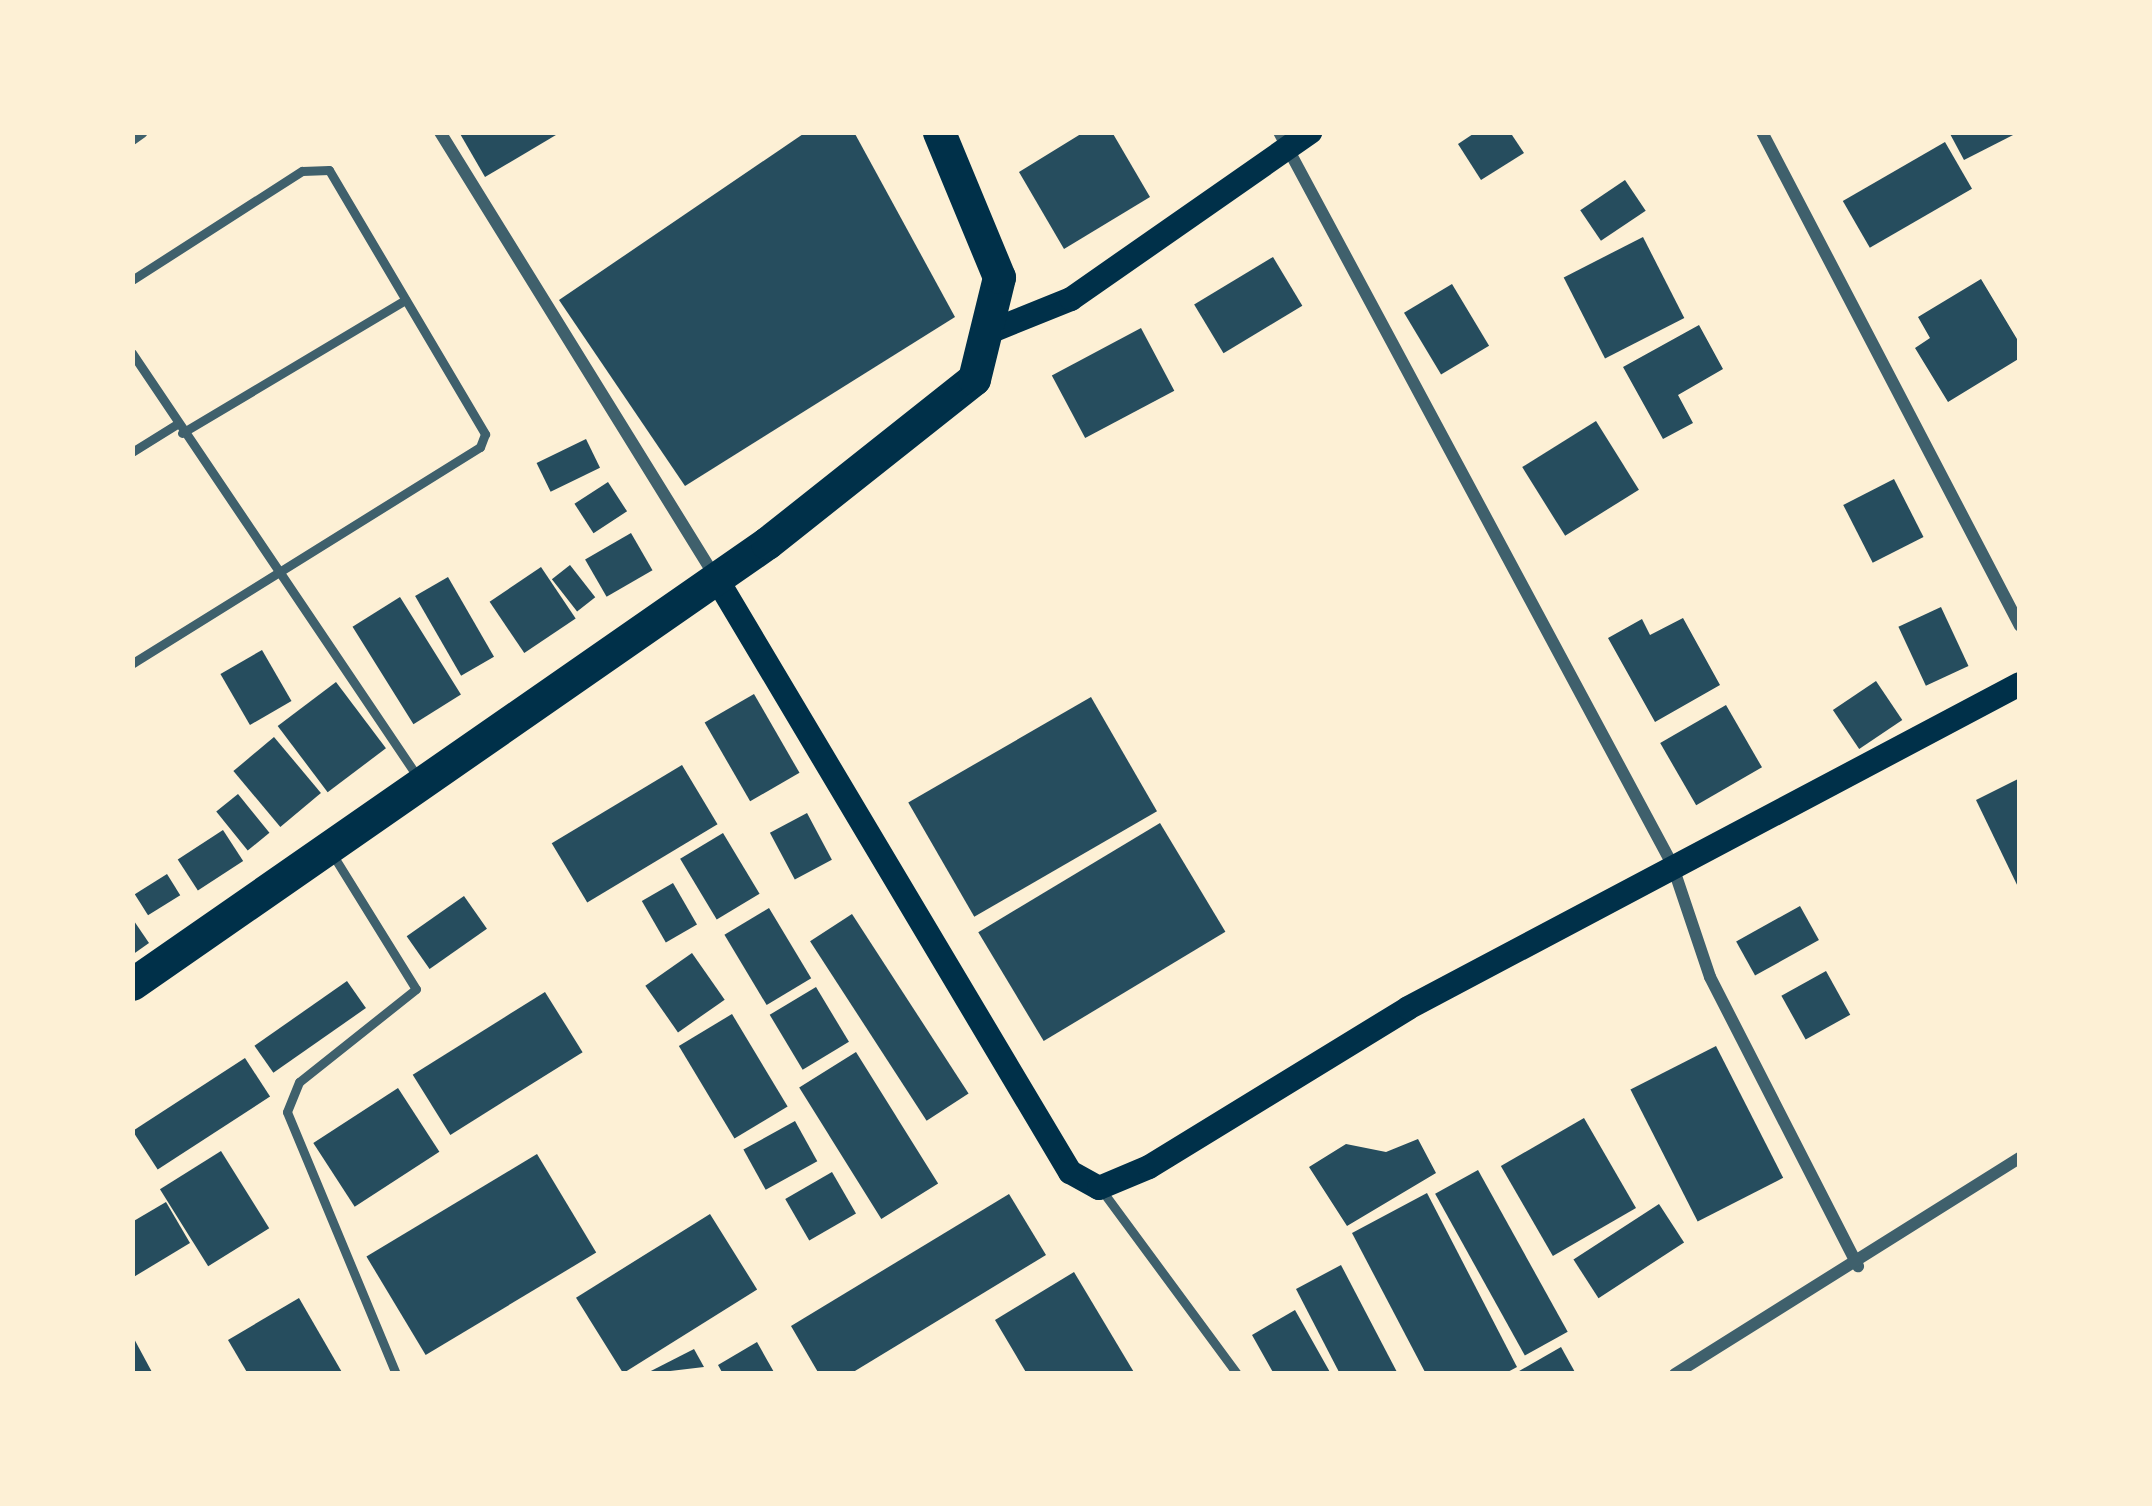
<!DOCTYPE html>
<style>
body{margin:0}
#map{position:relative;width:2152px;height:1506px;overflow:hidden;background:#fdf0d5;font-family:"Space Grotesk",sans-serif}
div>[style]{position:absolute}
.building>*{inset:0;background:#264d5e;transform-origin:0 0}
.service>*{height:9px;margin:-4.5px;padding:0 4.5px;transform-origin:4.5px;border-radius:4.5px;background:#3f606c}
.minor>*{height:12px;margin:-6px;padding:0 6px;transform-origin:6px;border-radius:6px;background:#3f606c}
.secondary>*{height:24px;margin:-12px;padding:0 12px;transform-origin:12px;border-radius:12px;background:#003049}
.trunk>*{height:33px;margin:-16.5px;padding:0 16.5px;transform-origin:16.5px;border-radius:16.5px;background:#003049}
span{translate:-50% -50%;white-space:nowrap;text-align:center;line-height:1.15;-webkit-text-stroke:12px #fdf0d5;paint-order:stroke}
.frame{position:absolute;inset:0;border:135px solid #fdf0d5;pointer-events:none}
</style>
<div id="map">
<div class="building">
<div style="clip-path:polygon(459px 132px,561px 132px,485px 177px)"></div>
<div style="clip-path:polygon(806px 132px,854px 132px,955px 317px,685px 486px,559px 300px)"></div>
<div style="clip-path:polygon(1084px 132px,1112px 132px,1150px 197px,1064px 249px,1019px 172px)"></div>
<div style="clip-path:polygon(1476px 132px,1510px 132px,1524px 153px,1481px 180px,1458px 144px)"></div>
<div style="clip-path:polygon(1949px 132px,2019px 132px,1964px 160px)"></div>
<div style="left:1945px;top:142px;width:54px;height:118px;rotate:60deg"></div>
<div style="left:1625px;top:180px;width:37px;height:54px;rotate:56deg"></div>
<div style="left:1643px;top:237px;width:91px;height:89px;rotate:63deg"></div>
<div style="left:1273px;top:257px;width:57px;height:92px;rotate:59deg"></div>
<div style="clip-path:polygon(1981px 279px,2020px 344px,2020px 358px,1948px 402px,1915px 348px,1930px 338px,1918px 317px)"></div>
<div style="left:1452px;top:284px;width:72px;height:56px;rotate:59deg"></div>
<div style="clip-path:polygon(1699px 325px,1723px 369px,1678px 395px,1693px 423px,1663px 439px,1623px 367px)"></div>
<div style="left:1141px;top:328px;width:71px;height:101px;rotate:62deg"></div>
<div style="left:1596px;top:421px;width:81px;height:87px;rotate:58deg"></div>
<div style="left:586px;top:439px;width:32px;height:55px;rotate:64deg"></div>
<div style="left:1894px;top:479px;width:65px;height:57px;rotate:63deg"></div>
<div style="left:608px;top:482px;width:35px;height:40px;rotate:57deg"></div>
<div style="left:631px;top:533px;width:43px;height:53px;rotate:60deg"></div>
<div style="left:570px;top:565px;width:41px;height:23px;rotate:52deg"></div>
<div style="left:541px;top:567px;width:62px;height:62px;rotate:56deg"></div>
<div style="left:448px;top:577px;width:92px;height:38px;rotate:60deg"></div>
<div style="left:400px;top:597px;width:115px;height:56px;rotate:58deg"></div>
<div style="left:1941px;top:607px;width:65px;height:47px;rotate:65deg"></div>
<div style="clip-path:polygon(1683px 618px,1720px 685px,1655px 722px,1608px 638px,1642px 619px,1650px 635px)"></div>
<div style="left:262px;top:650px;width:59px;height:48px;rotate:60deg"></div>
<div style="left:1876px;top:681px;width:47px;height:52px;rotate:56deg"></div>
<div style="left:336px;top:682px;width:83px;height:73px;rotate:53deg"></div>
<div style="left:754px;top:694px;width:91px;height:57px;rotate:60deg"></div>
<div style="left:1091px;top:697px;width:132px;height:211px;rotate:60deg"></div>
<div style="left:1726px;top:705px;width:72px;height:76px;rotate:60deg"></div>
<div style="left:274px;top:737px;width:73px;height:53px;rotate:50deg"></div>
<div style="left:682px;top:765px;width:69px;height:152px;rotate:59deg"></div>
<div style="clip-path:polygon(2020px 778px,2020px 891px,1976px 800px)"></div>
<div style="left:238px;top:794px;width:50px;height:28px;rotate:51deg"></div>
<div style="left:807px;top:813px;width:53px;height:42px;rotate:62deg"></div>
<div style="left:1160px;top:823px;width:127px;height:212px;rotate:59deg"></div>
<div style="left:223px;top:830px;width:37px;height:54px;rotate:57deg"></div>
<div style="left:723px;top:833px;width:71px;height:50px;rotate:59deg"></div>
<div style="left:167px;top:874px;width:25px;height:38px;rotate:58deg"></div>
<div style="left:673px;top:883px;width:48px;height:36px;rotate:60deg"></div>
<div style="left:464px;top:896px;width:40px;height:70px;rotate:55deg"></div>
<div style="left:1800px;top:906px;width:39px;height:73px;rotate:61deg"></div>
<div style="left:769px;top:908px;width:82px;height:52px;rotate:59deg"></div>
<div style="left:852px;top:914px;width:214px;height:50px;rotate:57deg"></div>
<div style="clip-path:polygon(132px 918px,149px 943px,132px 955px)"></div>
<div style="left:692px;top:953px;width:57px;height:57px;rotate:55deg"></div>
<div style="left:1826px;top:971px;width:50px;height:51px;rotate:61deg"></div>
<div style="left:347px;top:981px;width:33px;height:113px;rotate:55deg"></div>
<div style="left:816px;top:987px;width:64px;height:54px;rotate:59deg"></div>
<div style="left:545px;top:992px;width:71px;height:156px;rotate:58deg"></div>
<div style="left:732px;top:1014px;width:108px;height:62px;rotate:59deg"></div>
<div style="left:1716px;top:1046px;width:148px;height:96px;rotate:63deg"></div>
<div style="left:856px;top:1052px;width:155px;height:67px;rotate:58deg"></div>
<div style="left:245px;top:1058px;width:46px;height:134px;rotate:57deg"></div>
<div style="left:398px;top:1088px;width:76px;height:101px;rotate:57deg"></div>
<div style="left:1584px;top:1118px;width:104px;height:96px;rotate:60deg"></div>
<div style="left:795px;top:1121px;width:46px;height:59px;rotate:61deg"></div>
<div style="clip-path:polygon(1418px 1139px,1436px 1173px,1347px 1226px,1309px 1167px,1346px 1144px,1386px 1152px)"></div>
<div style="left:221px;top:1151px;width:91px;height:72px;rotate:58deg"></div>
<div style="left:537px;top:1154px;width:115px;height:199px;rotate:59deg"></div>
<div style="left:1478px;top:1170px;width:185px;height:49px;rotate:61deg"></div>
<div style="left:832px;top:1172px;width:48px;height:54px;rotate:60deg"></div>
<div style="clip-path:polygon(1427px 1193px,1517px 1367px,1504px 1374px,1426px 1374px,1352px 1233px)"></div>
<div style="clip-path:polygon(1009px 1194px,1046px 1255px,850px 1374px,819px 1374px,791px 1326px)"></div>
<div style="clip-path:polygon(166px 1202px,190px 1243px,132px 1278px,132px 1222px)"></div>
<div style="left:1659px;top:1204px;width:46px;height:102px;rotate:57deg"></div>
<div style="left:710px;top:1214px;width:89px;height:158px;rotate:58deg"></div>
<div style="clip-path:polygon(1341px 1265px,1398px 1374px,1340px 1374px,1296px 1289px)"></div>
<div style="clip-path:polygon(1074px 1272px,1135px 1374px,1027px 1374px,995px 1320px)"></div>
<div style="clip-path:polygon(299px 1298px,343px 1374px,248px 1374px,228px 1340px)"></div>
<div style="clip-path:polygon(1295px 1310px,1331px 1374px,1274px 1374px,1252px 1335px)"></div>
<div style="clip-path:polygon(132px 1335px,153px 1374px,132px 1374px)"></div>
<div style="clip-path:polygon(757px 1342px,775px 1374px,723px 1374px,718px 1365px)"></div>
<div style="clip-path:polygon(1561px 1347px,1576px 1374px,1514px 1374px)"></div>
<div style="clip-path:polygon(694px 1349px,704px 1367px,645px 1374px)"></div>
</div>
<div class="service">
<div style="left:132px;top:280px;width:202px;rotate:-32.7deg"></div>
<div style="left:302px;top:171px;width:27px;rotate:-2deg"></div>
<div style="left:329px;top:170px;width:307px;rotate:59.4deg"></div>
<div style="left:485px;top:434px;width:14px;rotate:111deg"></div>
<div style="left:480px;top:447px;width:410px;rotate:148.1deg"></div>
<div style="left:132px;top:353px;width:510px;rotate:56.03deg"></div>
<div style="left:182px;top:433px;width:260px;rotate:-30.8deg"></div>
<div style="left:132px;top:452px;width:53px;rotate:-31.9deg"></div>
<div style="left:331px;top:852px;width:161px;rotate:58.2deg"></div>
<div style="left:416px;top:989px;width:149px;rotate:141.5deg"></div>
<div style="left:299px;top:1082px;width:32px;rotate:112deg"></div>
<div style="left:287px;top:1112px;width:284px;rotate:67.4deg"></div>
<div style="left:1103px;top:1192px;width:226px;rotate:53.6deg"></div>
</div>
<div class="minor">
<div style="left:440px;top:132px;width:521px;rotate:58.26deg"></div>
<div style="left:1279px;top:132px;width:831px;rotate:61.77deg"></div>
<div style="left:1672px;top:864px;width:119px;rotate:71.4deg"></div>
<div style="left:1710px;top:977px;width:325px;rotate:62.9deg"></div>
<div style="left:1762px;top:132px;width:557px;rotate:62.42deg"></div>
<div style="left:132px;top:139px;width:12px;rotate:-35deg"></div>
<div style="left:1675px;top:1374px;width:407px;rotate:-32.1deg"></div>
</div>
<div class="secondary">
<div style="left:989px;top:332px;width:88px;rotate:-21.9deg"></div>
<div style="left:1071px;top:299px;width:292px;rotate:-34.9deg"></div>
<div style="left:715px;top:576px;width:694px;rotate:59.22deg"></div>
<div style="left:1070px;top:1172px;width:33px;rotate:29deg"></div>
<div style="left:1099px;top:1188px;width:54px;rotate:-22.8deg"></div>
<div style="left:1149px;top:1167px;width:304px;rotate:-31.5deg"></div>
<div style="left:1408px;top:1008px;width:692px;rotate:-27.9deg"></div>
</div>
<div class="trunk">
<div style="left:132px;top:984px;width:773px;rotate:-34.78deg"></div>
<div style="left:767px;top:543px;width:264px;rotate:-38.4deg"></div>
<div style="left:974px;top:379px;width:105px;rotate:-76.2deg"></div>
<div style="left:999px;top:277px;width:157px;rotate:-112.5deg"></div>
</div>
<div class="frame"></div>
</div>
